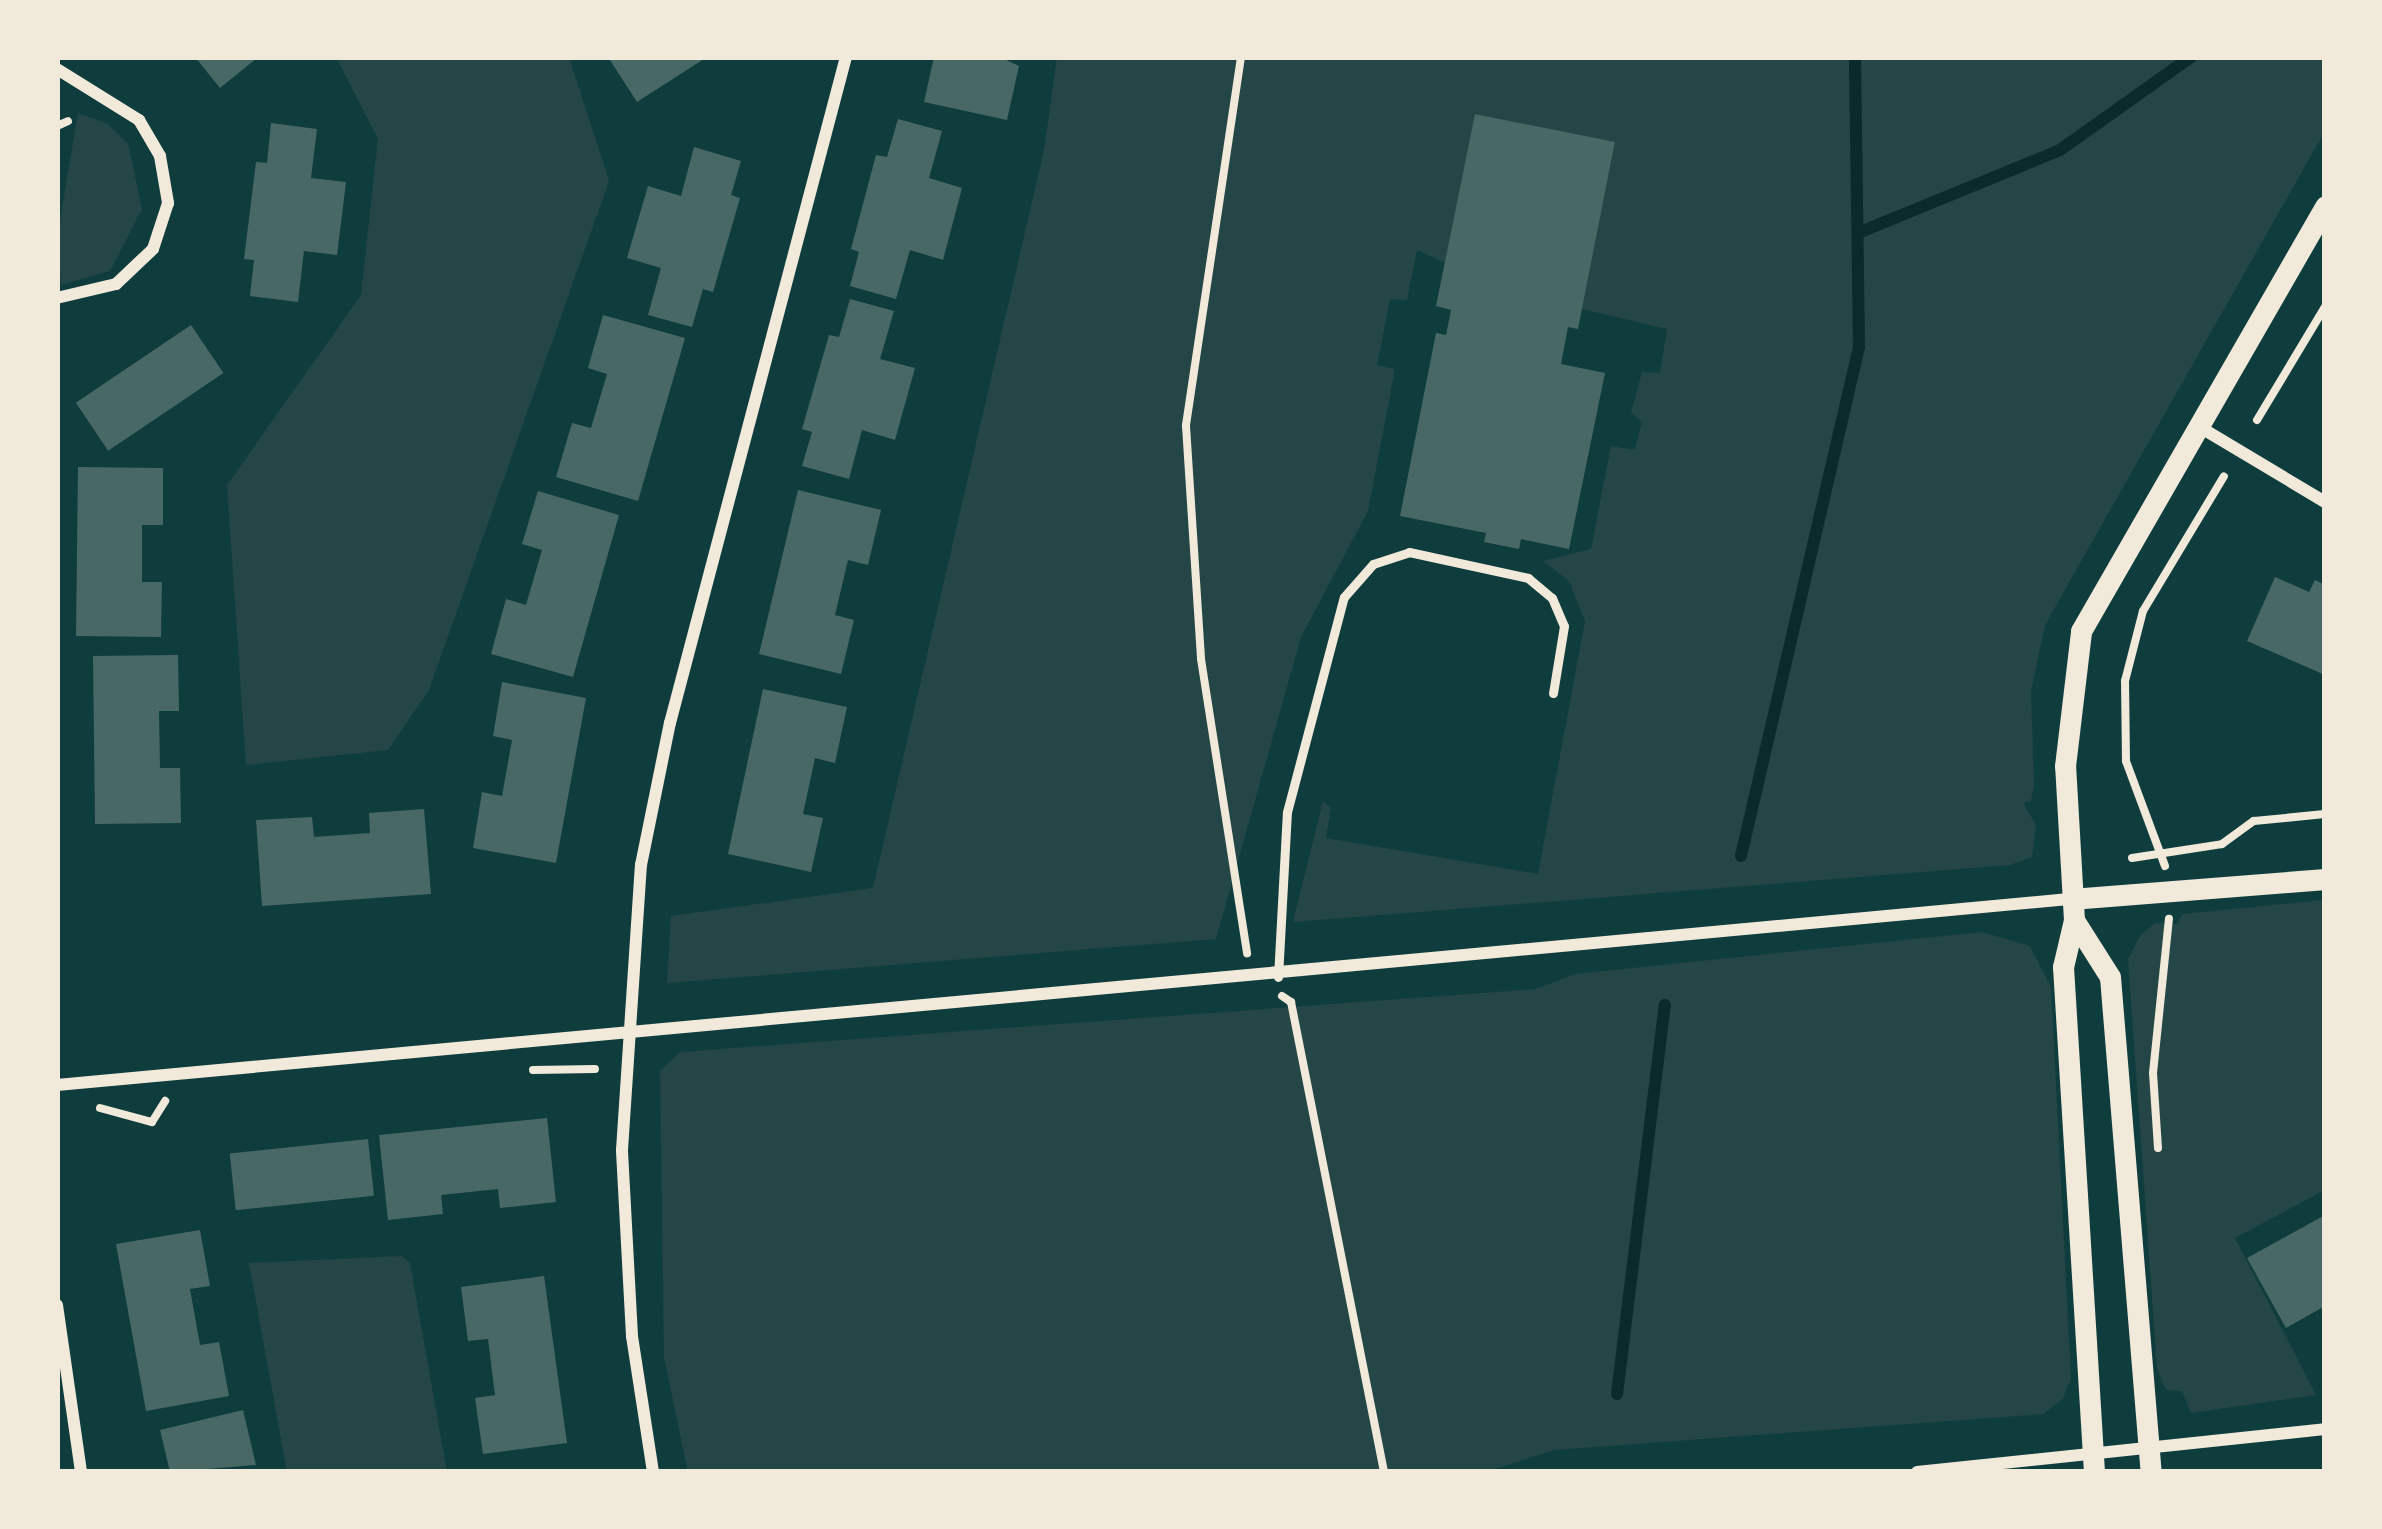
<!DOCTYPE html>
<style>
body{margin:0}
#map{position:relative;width:2382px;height:1529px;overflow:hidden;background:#0f3d3e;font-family:"DM Sans",sans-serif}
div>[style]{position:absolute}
.green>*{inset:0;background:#244646}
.stream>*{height:12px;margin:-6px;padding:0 6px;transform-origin:6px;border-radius:6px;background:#0a2a2b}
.building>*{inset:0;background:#486865;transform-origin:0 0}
.path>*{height:8px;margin:-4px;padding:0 4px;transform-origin:4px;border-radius:4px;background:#f1e9da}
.service>*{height:9px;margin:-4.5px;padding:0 4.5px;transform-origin:4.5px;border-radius:4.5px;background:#f1e9da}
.minor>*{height:12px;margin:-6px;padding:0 6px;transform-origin:6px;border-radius:6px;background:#f1e9da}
.tertiary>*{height:21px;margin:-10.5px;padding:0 10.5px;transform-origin:10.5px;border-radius:10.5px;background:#f1e9da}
span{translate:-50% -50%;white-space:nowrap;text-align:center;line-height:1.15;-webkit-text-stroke:9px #f1e9da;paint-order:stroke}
.frame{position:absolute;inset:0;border:60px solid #f1e9da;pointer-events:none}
</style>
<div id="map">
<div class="green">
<div style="clip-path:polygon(336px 57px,569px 57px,609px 181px,429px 690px,388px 750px,246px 765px,227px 485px,361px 295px,378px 139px)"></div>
<div style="clip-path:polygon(1057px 57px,2325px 57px,2325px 131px,2045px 625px,2031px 692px,2034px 785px,2031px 801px,2023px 803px,2036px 825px,2032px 857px,2010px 865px,1293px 922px,1323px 801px,1331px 808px,1326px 838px,1538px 874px,1585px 621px,1569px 581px,1543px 561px,1591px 549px,1611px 446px,1635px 450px,1642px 422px,1631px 412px,1642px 372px,1660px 373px,1667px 329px,1582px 309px,1615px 143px,1476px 114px,1445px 263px,1417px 250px,1407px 300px,1390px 299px,1377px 365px,1395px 369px,1368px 511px,1301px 637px,1216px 939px,667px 983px,671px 916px,873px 888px,1044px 150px)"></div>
<div style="clip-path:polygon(78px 113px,108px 124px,128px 144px,142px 209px,110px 271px,61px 285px,57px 238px)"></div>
<div style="clip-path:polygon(2325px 900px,2325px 1190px,2235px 1238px,2316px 1395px,2191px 1413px,2182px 1391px,2166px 1390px,2157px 1369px,2128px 959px,2141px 934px,2156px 923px,2177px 924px,2182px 914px)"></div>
<div style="clip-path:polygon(1982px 932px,2030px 946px,2051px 987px,2071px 1378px,2063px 1399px,2043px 1414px,1554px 1450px,1486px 1472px,688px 1472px,664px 1357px,660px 1071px,680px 1052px,1536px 989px,1575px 974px)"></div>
<div style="clip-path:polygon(402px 1256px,410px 1263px,447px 1472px,287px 1472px,249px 1263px)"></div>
</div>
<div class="stream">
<div style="left:1858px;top:233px;width:218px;rotate:-22.3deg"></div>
<div style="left:2060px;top:150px;width:161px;rotate:-35.4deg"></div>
<div style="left:1741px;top:856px;width:522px;rotate:-76.95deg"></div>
<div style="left:1859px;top:347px;width:290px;rotate:-90.8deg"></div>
<div style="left:1617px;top:1394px;width:392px;rotate:-83deg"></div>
</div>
<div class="building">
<div style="clip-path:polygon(195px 57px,258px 57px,220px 88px)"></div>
<div style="clip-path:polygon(608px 57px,707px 57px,637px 102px)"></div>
<div style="clip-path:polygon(934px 57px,1000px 57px,1019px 66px,1007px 120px,924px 102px)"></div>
<div style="clip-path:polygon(1475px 114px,1615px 142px,1578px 329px,1568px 327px,1561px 364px,1605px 373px,1569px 549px,1521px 539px,1519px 549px,1484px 542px,1486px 533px,1400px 516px,1436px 333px,1446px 335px,1451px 310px,1436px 306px)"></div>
<div style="clip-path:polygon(898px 119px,942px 131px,929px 178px,962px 188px,943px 260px,910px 250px,896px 299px,850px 286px,859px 252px,851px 249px,876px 155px,887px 157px)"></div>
<div style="clip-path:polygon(271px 123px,317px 129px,311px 178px,346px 182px,337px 255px,304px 251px,298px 302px,250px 296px,254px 260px,244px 259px,256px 162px,267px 163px)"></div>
<div style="clip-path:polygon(694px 147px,741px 161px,731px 195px,740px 198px,713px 292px,703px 289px,692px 327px,648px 315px,661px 268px,627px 258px,648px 186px,681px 196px)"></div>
<div style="clip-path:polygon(850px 299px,894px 311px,880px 359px,915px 368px,895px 440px,862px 430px,849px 479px,802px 466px,812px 432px,802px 429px,829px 335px,839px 337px)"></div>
<div style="clip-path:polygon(603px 315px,685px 338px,638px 501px,556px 477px,572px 423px,591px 428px,607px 374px,588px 368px)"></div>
<div style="left:191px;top:325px;width:58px;height:139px;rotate:56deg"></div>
<div style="clip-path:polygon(78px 467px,163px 468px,163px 525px,142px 525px,142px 582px,162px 582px,161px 637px,76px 636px)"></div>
<div style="clip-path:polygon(798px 490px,881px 510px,868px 565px,848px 560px,835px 615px,854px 620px,841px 674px,759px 654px)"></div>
<div style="clip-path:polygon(538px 491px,619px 515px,573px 677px,491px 654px,506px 599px,526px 605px,542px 550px,522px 544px)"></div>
<div style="clip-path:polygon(2275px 577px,2309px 592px,2315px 580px,2325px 585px,2325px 675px,2247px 641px)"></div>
<div style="clip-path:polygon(178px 655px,179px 711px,159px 711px,160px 768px,180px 768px,181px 823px,95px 824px,93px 656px)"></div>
<div style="clip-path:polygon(502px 682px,586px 698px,556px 863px,473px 848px,482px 792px,502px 796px,512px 740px,493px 736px)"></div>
<div style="clip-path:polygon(763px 689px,847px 707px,835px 763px,815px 758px,803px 814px,823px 818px,811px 872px,728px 854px)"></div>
<div style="clip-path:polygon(424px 809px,431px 894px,262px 906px,256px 820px,312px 817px,314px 837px,370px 833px,369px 813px)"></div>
<div style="clip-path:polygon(547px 1118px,556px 1202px,500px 1208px,498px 1189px,441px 1195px,443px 1214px,388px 1220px,379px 1135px)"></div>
<div style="left:368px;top:1139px;width:57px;height:139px;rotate:84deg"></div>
<div style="clip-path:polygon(2325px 1215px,2325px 1306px,2286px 1328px,2247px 1258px)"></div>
<div style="clip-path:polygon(200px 1230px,210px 1286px,190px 1289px,200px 1345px,219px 1342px,229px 1396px,146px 1411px,116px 1244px)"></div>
<div style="clip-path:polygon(544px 1276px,567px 1443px,483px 1454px,475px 1398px,495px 1395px,488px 1339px,468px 1341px,461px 1287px)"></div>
<div style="clip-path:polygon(243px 1410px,256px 1465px,170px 1472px,160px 1430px)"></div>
</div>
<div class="path">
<div style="left:1241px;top:57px;width:373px;rotate:98.5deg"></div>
<div style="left:1186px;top:426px;width:233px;rotate:86.3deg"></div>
<div style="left:1201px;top:659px;width:298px;rotate:81.1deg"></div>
<div style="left:57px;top:126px;width:12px;rotate:-24deg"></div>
<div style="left:2257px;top:420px;width:132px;rotate:-59deg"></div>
<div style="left:2132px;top:858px;width:91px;rotate:-8.8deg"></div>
<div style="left:2222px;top:844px;width:39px;rotate:-36deg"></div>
<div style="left:2254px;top:821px;width:71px;rotate:-5.6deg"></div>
<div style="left:2165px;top:866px;width:112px;rotate:-110.4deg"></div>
<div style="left:2126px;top:761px;width:80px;rotate:-90.7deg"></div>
<div style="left:2125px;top:681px;width:72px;rotate:-75.6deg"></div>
<div style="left:2143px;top:611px;width:157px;rotate:-59deg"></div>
<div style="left:1282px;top:996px;width:11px;rotate:34deg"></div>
<div style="left:1291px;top:1002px;width:479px;rotate:78.8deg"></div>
<div style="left:533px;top:1070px;width:62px;rotate:-0.9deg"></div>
<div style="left:100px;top:1108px;width:54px;rotate:15.1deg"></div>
<div style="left:152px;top:1122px;width:25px;rotate:-58deg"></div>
<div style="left:2158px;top:1148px;width:75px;rotate:-93.8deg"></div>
<div style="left:2153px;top:1073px;width:155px;rotate:-84.1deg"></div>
</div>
<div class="service">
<div style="left:1278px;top:977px;width:165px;rotate:-86.9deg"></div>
<div style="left:1287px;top:812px;width:222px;rotate:-75.2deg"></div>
<div style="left:1344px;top:597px;width:44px;rotate:-48.7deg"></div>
<div style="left:1373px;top:564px;width:38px;rotate:-18deg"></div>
<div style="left:1409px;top:552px;width:122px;rotate:12.3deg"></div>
<div style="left:1528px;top:578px;width:31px;rotate:40deg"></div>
<div style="left:1552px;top:598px;width:30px;rotate:67deg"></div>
<div style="left:1564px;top:626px;width:68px;rotate:99.3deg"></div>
</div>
<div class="minor">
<div style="left:57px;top:69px;width:97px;rotate:31.9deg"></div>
<div style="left:139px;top:120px;width:42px;rotate:59.7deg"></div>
<div style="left:160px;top:156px;width:48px;rotate:80.3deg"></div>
<div style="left:168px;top:203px;width:48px;rotate:108.1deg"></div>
<div style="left:153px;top:249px;width:51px;rotate:136.6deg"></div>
<div style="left:116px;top:284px;width:61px;rotate:166.7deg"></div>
<div style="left:2198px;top:426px;width:148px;rotate:30.9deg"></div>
<div style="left:57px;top:1085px;width:2023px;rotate:-5.28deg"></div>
<div style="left:57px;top:1305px;width:169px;rotate:81.8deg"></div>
<div style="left:653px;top:1472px;width:138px;rotate:-98.8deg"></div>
<div style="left:632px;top:1336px;width:186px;rotate:-93.1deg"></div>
<div style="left:622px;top:1150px;width:286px;rotate:-86.2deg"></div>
<div style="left:641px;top:865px;width:145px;rotate:-78.5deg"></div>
<div style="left:670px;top:723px;width:689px;rotate:-75.2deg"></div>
<div style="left:1917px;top:1472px;width:410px;rotate:-6deg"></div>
</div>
<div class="tertiary">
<div style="left:2071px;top:899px;width:255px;rotate:-4.5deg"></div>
<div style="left:2074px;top:920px;width:67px;rotate:57.7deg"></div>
<div style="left:2110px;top:977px;width:497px;rotate:85.3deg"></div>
<div style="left:2094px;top:1472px;width:506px;rotate:-93.51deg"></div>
<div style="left:2063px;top:967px;width:48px;rotate:-76.8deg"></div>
<div style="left:2074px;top:920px;width:154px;rotate:-93.3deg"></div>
<div style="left:2065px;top:766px;width:136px;rotate:-83.2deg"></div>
<div style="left:2081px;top:631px;width:490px;rotate:-60.1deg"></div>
</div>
<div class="frame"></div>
</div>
